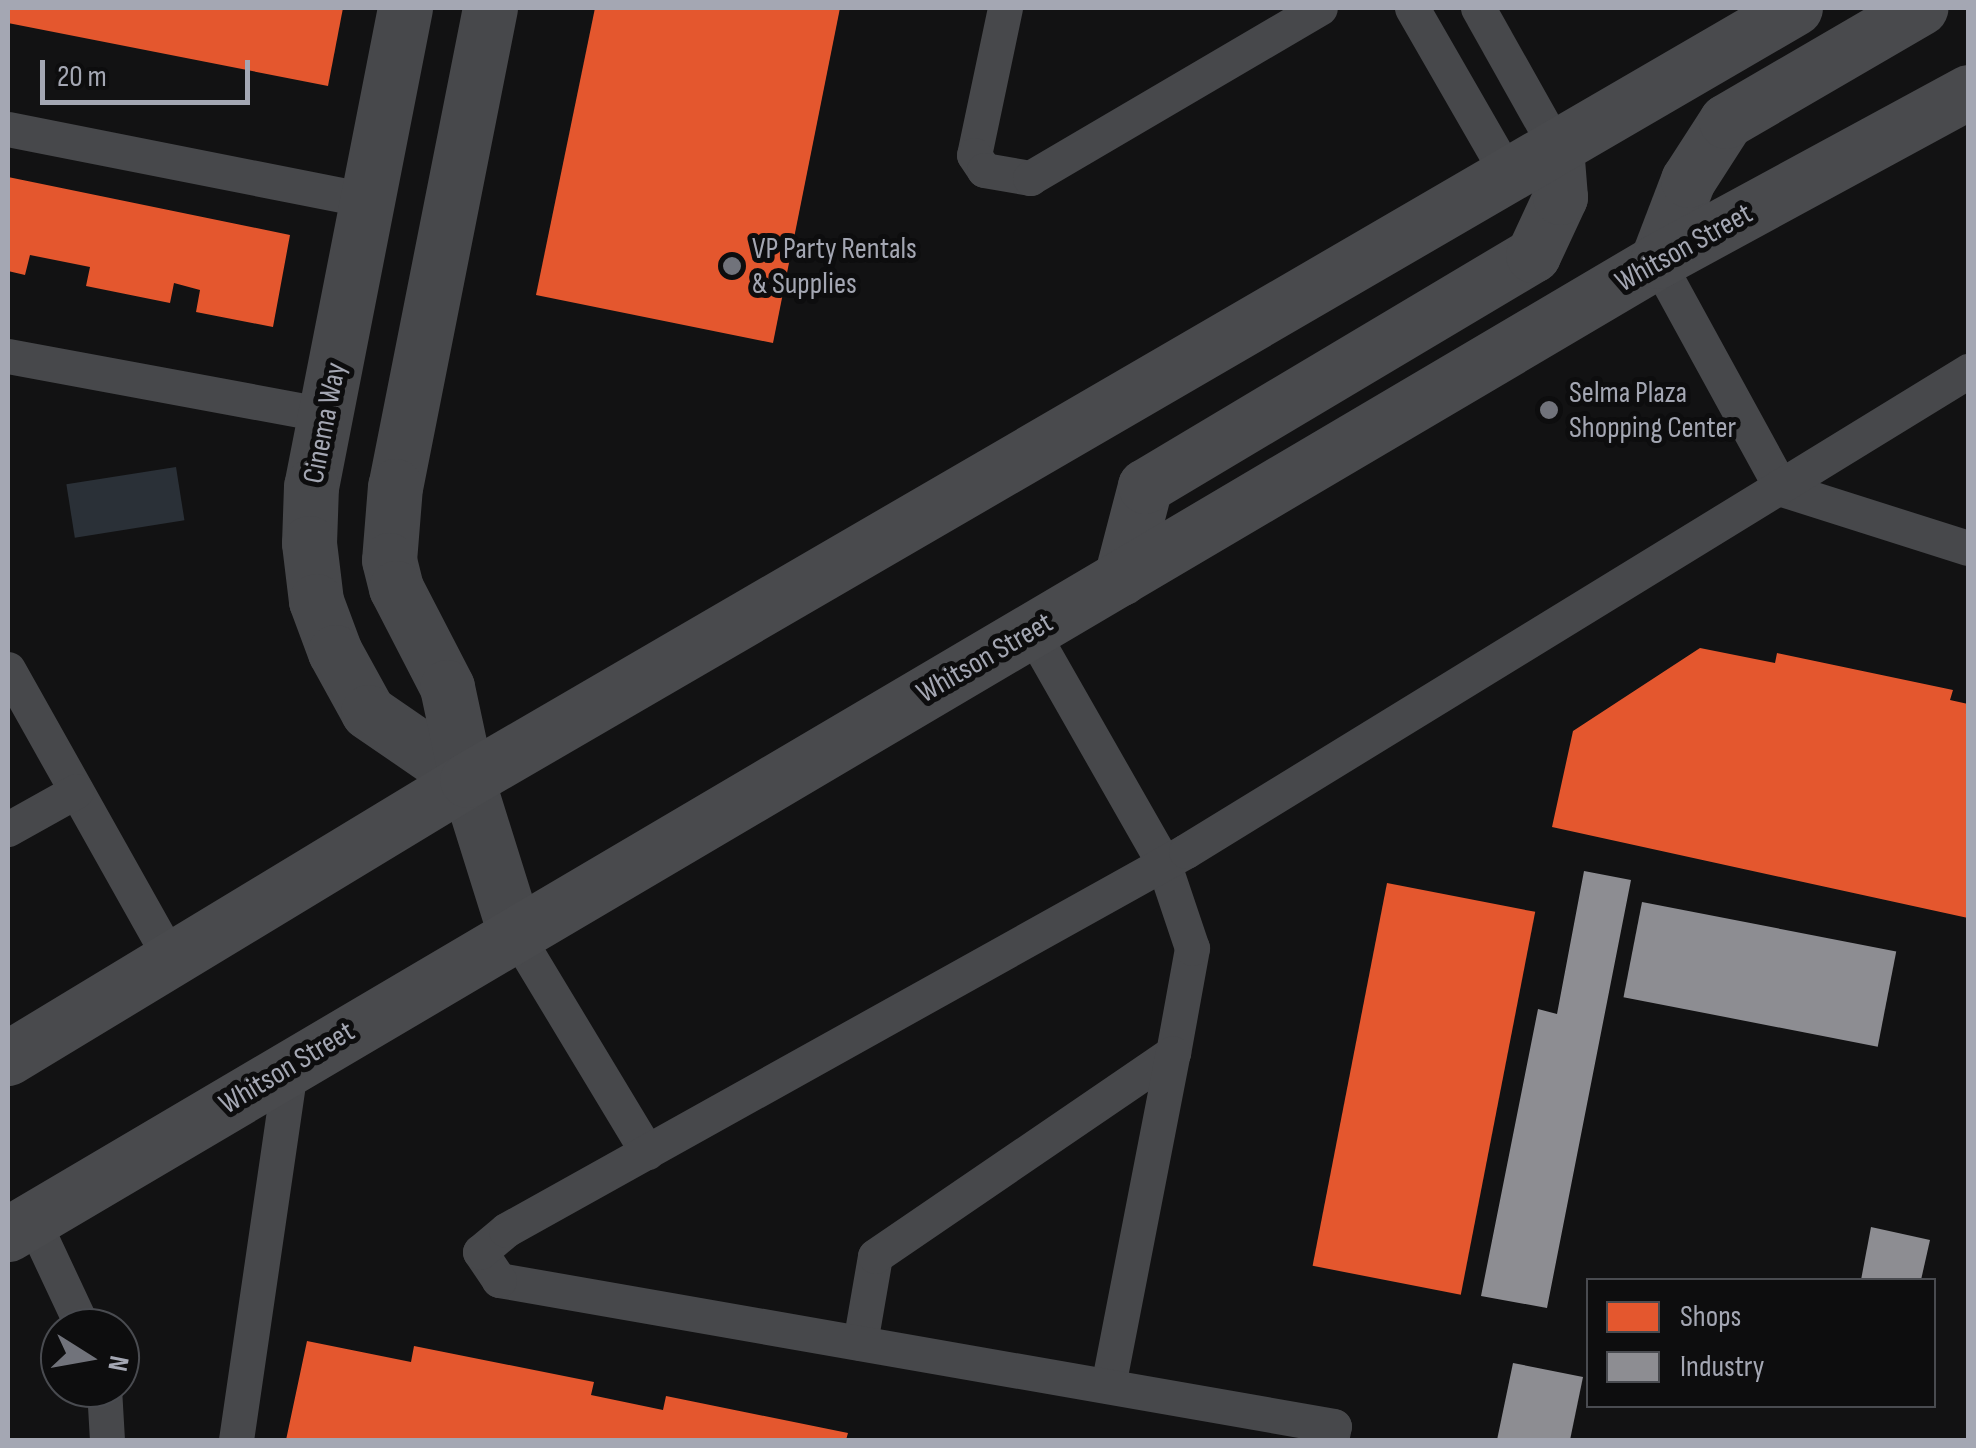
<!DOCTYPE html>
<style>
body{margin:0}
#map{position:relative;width:1976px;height:1448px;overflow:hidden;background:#121213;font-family:"Sofia Sans Condensed",sans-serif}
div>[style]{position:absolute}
.water>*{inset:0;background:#2a3037;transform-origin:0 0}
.shops>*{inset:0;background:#e4572e;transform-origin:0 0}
.industry>*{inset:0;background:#8d8d92;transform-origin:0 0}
.service>*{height:35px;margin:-17.5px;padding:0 17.5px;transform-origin:17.5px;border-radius:17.5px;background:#47484b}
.minor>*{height:55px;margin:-27.5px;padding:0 27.5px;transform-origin:27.5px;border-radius:27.5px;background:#47484b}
.primary>*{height:55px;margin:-27.5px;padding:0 27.5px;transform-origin:27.5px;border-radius:27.5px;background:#494a4d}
.dots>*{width:28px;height:28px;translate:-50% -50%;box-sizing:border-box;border:5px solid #0d0d0e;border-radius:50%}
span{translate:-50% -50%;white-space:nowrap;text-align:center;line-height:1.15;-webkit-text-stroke:10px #0d0d0e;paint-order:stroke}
.street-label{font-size:30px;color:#a4a7b3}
.poi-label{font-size:30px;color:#a4a7b3}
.left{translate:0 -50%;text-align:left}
.frame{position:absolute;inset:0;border:10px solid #a4a7b3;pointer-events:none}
.legend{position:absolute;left:1586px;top:1278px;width:350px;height:130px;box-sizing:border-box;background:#0d0d0e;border:2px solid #494b50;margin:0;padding:12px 18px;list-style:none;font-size:30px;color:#a4a7b3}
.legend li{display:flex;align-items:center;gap:20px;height:50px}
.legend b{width:50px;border:2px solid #494b50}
.north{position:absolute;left:40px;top:1308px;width:100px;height:100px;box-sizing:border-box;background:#0d0d0e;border:2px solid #494b50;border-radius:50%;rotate:101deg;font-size:28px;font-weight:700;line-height:40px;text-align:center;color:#a4a7b3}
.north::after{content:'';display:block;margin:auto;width:35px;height:45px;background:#71737b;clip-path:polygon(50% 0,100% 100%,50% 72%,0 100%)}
.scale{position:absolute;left:40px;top:60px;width:210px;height:45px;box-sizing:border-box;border:5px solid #a4a7b3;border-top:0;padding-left:12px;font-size:30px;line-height:35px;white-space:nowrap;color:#a4a7b3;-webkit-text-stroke:8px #0d0d0e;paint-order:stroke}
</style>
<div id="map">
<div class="water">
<div style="left:176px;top:467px;width:54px;height:111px;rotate:81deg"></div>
</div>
<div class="shops">
<div style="clip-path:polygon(8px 8px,343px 8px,328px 86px,8px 23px)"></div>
<div style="clip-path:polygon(595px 8px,840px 8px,773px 343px,536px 295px)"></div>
<div style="clip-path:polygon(8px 177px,290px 235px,273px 327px,196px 312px,200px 290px,174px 283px,170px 303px,86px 286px,90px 267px,30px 255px,25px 275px,8px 271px)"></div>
<div style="clip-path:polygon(1700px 648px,1775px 663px,1777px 653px,1953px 690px,1950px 700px,1968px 704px,1968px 918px,1552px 827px,1573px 731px)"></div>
<div style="left:1387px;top:883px;width:151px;height:390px;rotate:11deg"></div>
<div style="clip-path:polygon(307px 1341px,411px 1362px,414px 1346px,594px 1382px,591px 1395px,663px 1410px,666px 1396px,848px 1433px,846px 1440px,286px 1440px)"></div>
</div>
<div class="industry">
<div style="clip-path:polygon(1584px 871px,1631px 880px,1547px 1308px,1481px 1296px,1538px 1009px,1557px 1014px)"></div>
<div style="left:1642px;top:902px;width:259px;height:97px;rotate:11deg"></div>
<div style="clip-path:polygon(1871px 1227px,1930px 1240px,1921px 1280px,1861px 1280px)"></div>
<div style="clip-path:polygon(1513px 1363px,1583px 1377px,1570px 1440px,1497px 1440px)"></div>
</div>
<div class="service">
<div style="left:1005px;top:8px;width:150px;rotate:101.9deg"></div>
<div style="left:974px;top:155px;width:18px;rotate:56deg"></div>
<div style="left:984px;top:170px;width:47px;rotate:9.9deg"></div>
<div style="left:1030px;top:178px;width:336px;rotate:-30.4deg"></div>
<div style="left:1412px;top:8px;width:193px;rotate:60.1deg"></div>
<div style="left:1478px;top:8px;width:159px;rotate:60.7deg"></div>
<div style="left:8px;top:129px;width:369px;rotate:11.2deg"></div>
<div style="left:1657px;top:261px;width:260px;rotate:61.3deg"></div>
<div style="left:1782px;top:489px;width:195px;rotate:17.6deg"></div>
<div style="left:8px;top:356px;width:323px;rotate:10.5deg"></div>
<div style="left:8px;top:669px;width:334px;rotate:60.7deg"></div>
<div style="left:8px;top:829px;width:78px;rotate:-29.2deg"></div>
<div style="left:515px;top:933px;width:256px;rotate:58.9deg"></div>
<div style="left:32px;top:1219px;width:120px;rotate:64.9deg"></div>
<div style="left:860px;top:1343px;width:88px;rotate:-80.2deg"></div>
<div style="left:875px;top:1256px;width:361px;rotate:-34.3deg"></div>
<div style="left:1173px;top:1053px;width:107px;rotate:-79.7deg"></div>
<div style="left:1192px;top:948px;width:91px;rotate:-108.6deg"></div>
<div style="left:1163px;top:862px;width:266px;rotate:-119.7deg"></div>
<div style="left:1108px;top:1386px;width:339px;rotate:-79deg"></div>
<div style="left:104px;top:1388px;width:52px;rotate:86.7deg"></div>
<div style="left:236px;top:1440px;width:379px;rotate:-81.7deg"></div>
<div style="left:1331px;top:1440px;width:14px;rotate:-78deg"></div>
<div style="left:1334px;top:1426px;width:848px;rotate:-170.08deg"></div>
<div style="left:499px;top:1280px;width:34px;rotate:-124deg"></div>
<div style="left:480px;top:1252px;width:34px;rotate:-40deg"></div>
<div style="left:506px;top:1230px;width:778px;rotate:-29.13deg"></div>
<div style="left:1186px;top:851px;width:918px;rotate:-31.54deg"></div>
</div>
<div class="minor">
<div style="left:405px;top:8px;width:487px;rotate:101.1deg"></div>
<div style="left:311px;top:486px;width:57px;rotate:92deg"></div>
<div style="left:309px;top:543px;width:58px;rotate:83.1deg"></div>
<div style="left:316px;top:601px;width:54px;rotate:69.6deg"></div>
<div style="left:335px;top:652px;width:68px;rotate:61.2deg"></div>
<div style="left:368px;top:712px;width:120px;rotate:34.5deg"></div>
<div style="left:490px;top:8px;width:487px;rotate:101.2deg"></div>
<div style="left:395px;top:486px;width:74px;rotate:94.6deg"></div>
<div style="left:389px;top:560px;width:29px;rotate:76deg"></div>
<div style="left:396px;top:588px;width:111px;rotate:62.7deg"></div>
<div style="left:447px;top:687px;width:95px;rotate:77.9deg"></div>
<div style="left:467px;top:780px;width:160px;rotate:72.6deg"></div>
</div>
<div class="primary">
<div style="left:1657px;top:261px;width:87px;rotate:-69.1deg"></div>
<div style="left:1688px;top:180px;width:70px;rotate:-57.2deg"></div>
<div style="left:1726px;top:121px;width:225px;rotate:-30.2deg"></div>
<div style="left:1121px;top:578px;width:95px;rotate:-75.4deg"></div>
<div style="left:1145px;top:486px;width:452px;rotate:-30.8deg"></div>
<div style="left:1533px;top:255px;width:64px;rotate:-65deg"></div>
<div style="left:1560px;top:197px;width:50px;rotate:-94.6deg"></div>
<div style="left:8px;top:1058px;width:537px;rotate:-31.2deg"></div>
<div style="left:467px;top:780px;width:1536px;rotate:-30.17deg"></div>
<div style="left:8px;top:1234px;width:1915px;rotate:-30.54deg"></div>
<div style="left:1657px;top:261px;width:354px;rotate:-28.5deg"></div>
</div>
<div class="dots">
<div style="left:732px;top:266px;background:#71737b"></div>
<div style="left:1549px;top:410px;background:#71737b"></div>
</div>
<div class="street-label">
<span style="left:1684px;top:248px;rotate:-29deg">Whitson Street</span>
<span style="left:325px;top:423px;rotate:-79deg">Cinema Way</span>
<span style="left:985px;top:658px;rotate:-30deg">Whitson Street</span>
<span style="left:287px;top:1068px;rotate:-31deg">Whitson Street</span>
</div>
<div class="poi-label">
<span class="left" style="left:752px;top:266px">VP Party Rentals<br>&amp; Supplies</span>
<span class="left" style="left:1569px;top:410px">Selma Plaza<br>Shopping Center</span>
</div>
<div class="frame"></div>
<ul class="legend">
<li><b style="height:28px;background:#e4572e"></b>Shops</li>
<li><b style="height:28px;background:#8d8d92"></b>Industry</li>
</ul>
<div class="north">N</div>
<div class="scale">20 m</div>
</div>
